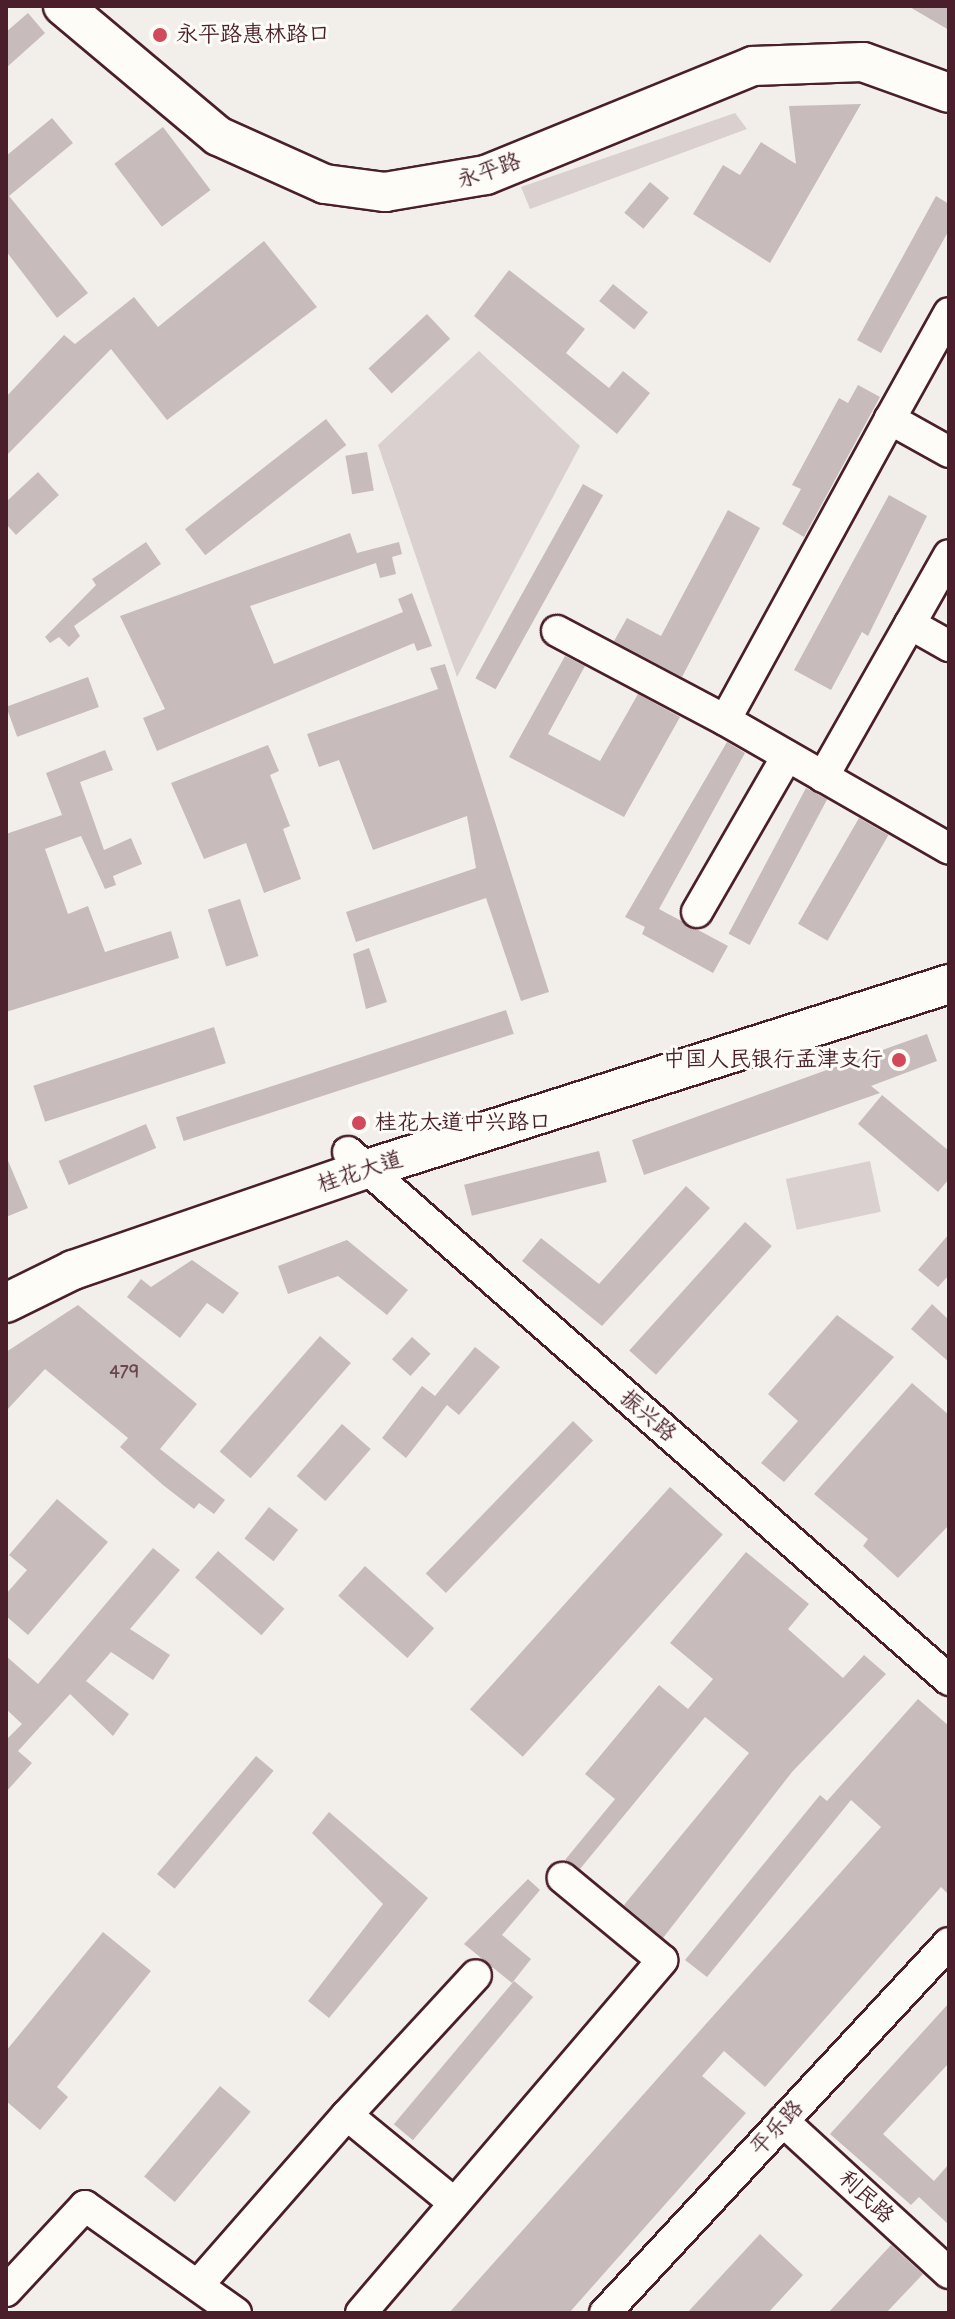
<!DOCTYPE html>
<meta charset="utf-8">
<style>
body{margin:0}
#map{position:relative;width:955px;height:2319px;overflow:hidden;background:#f2efeb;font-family:"Balsamiq Sans","LXGW WenKai TC",sans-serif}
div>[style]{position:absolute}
.green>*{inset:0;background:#d9d0cf;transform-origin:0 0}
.building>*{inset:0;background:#c8bbbb;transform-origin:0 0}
.roads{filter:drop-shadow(2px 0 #4a1f2b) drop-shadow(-2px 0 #4a1f2b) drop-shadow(0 2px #4a1f2b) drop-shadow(0 -2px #4a1f2b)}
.minor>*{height:30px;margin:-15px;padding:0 15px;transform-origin:15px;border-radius:15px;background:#fdfcf7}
.major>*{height:38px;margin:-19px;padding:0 19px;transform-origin:19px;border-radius:19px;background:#fdfcf7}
.dots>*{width:22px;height:22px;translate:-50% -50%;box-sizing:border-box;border:4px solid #fdfcf7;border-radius:50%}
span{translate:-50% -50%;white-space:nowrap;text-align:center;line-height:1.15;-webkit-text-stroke:6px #fdfcf7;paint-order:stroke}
.number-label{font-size:18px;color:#6a464f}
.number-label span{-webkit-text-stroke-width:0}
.poi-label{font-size:22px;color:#4a1f2b}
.left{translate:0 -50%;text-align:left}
.right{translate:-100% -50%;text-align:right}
.street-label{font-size:22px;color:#4a1f2b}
.frame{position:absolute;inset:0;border:8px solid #4a1f2b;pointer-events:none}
</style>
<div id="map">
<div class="green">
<div style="clip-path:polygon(735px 113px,747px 129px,530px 209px,521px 187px)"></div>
<div style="clip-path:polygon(479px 351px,580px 446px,457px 677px,378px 445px)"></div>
<div style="left:870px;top:1161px;width:52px;height:86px;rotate:78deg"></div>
</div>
<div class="building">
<div style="clip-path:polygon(908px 6px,949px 6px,949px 30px)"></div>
<div style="clip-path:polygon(28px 13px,45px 33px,6px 68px,6px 32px)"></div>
<div style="clip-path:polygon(861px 104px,770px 263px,693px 214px,723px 165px,740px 175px,761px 142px,796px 164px,789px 106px)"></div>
<div style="clip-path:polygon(52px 118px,73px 143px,9px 196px,88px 293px,57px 318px,6px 251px,6px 156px)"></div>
<div style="left:163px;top:127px;width:79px;height:61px;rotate:53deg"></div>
<div style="left:650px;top:182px;width:25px;height:40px;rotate:40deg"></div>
<div style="clip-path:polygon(936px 196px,949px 204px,949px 230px,881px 353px,857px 340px)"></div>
<div style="clip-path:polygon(264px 241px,317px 307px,167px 420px,111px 349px,6px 456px,6px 397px,64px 335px,75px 344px,134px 297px,158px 327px)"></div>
<div style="clip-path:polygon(509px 270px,585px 329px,566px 353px,609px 388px,623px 371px,650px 393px,617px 434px,474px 316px)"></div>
<div style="left:613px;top:284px;width:45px;height:22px;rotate:39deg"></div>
<div style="left:427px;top:314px;width:34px;height:80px;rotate:47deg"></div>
<div style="clip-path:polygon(858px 385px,880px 397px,804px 537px,782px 524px,801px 489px,792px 485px,839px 398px,848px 403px)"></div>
<div style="left:326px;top:419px;width:33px;height:179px;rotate:52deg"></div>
<div style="left:367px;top:452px;width:39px;height:22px;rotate:80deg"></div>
<div style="clip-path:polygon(38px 472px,59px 495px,16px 535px,6px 524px,6px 502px)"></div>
<div style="left:583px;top:484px;width:23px;height:222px;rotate:29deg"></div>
<div style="clip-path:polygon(889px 495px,927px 516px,868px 636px,862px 632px,831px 690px,794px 670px)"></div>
<div style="clip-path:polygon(728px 510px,760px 528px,682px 677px,614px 641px,627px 618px,661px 636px)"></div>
<div style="clip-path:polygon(350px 533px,357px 553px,399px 542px,402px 554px,392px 557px,396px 574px,380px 578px,376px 563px,250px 606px,274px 664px,403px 612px,398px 599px,412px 593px,432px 646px,417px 651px,414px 643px,157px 751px,143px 718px,165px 709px,120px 616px)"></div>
<div style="clip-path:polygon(146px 542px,161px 564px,74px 626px,80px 636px,69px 647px,59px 637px,50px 643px,45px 637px,96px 585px,92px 579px)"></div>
<div style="clip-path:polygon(565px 656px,585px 666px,548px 734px,600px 761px,638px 694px,680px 717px,624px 817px,509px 757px)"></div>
<div style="clip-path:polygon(445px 664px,549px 992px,521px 1001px,486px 898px,356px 942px,346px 912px,476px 868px,467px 816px,373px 850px,339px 760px,319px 767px,307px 734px,438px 689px,430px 668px)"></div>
<div style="left:88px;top:677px;width:32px;height:87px;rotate:70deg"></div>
<div style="clip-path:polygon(727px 742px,745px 753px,659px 909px,728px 946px,713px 973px,642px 934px,645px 927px,625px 917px)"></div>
<div style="clip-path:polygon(268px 745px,279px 771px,270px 775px,290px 826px,283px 829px,301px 879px,264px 893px,246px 843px,204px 859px,171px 783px)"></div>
<div style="clip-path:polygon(105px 750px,113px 770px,80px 782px,104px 850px,131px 838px,142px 864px,113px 876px,116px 885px,105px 889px,81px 836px,45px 849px,68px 914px,88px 906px,105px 952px,171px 931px,179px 958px,6px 1012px,6px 834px,62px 815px,46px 773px)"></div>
<div style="left:806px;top:788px;width:24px;height:165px;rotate:28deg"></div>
<div style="left:859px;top:818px;width:34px;height:122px;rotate:30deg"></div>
<div style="left:240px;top:899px;width:60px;height:34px;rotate:72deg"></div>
<div style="clip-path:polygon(369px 948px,387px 1002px,366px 1009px,353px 954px)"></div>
<div style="left:506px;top:1010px;width:25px;height:347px;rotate:72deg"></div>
<div style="left:214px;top:1027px;width:38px;height:190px;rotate:72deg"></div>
<div style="clip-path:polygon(927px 1034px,937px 1061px,871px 1086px,880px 1093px,644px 1175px,632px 1140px)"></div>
<div style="clip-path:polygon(882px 1095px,949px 1151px,949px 1179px,938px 1192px,858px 1124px)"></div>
<div style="left:146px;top:1124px;width:26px;height:95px;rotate:67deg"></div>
<div style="left:599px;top:1151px;width:32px;height:139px;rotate:76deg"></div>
<div style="clip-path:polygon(6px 1156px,28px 1208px,6px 1217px)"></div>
<div style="clip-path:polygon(686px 1186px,710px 1208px,602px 1326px,522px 1261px,541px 1238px,599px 1284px)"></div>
<div style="left:745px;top:1222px;width:36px;height:173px;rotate:42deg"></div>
<div style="clip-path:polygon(949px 1234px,949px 1275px,938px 1287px,918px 1270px)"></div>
<div style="clip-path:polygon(347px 1240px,408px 1290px,387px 1315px,338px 1276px,288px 1294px,278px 1266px)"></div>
<div style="clip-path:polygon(192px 1260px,239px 1293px,223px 1314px,207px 1303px,180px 1338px,127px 1297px,141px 1279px,151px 1287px)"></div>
<div style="clip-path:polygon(932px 1304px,949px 1320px,949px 1362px,911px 1329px)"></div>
<div style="clip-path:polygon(78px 1305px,197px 1404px,160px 1449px,225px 1500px,214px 1514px,199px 1503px,194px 1509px,163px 1485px,120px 1447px,128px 1438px,45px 1369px,6px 1411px,6px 1352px)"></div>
<div style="clip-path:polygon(837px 1315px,894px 1357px,784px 1482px,761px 1463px,798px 1421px,768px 1394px)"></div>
<div style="left:320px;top:1336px;width:41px;height:153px;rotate:41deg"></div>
<div style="left:412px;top:1337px;width:25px;height:30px;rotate:42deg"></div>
<div style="clip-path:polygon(475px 1347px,500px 1367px,459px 1415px,447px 1405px,406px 1458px,382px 1438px,422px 1386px,435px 1396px)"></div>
<div style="clip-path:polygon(912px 1383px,949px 1415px,949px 1525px,898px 1578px,863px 1546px,868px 1539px,814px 1494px)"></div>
<div style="left:573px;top:1421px;width:28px;height:212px;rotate:44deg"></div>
<div style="left:342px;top:1424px;width:38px;height:69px;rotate:41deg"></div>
<div style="left:670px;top:1487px;width:71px;height:299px;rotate:42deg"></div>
<div style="clip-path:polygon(57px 1499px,108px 1542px,28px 1635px,6px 1616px,6px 1594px,27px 1570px,9px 1555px)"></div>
<div style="left:269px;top:1507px;width:37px;height:40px;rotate:38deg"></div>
<div style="clip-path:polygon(153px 1548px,180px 1570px,130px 1629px,170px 1655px,153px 1680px,111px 1652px,86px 1681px,129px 1714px,113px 1736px,70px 1694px,18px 1751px,32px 1763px,6px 1792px,6px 1740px,22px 1724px,6px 1709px,6px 1656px,38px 1684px)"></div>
<div style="left:218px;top:1551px;width:88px;height:35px;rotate:41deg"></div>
<div style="clip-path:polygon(746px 1552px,809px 1604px,788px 1629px,843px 1678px,864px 1655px,886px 1674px,792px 1772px,663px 1938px,624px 1905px,749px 1753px,705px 1717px,580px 1869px,565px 1860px,615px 1799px,585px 1774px,659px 1685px,688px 1709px,713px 1679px,670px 1643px)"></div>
<div style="left:365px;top:1566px;width:93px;height:40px;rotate:42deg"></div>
<div style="clip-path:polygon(918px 1699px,949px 1726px,949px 1895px,941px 1887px,765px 2087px,724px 2051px,702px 2076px,746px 2113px,569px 2313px,449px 2313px,881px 1827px,851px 1800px,707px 1977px,685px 1960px,820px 1795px,827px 1801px)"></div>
<div style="left:256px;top:1756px;width:23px;height:154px;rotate:40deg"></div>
<div style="clip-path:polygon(329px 1812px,428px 1898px,329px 2018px,308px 2001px,383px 1904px,312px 1833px)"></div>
<div style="clip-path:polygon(528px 1879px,540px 1890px,502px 1935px,531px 1959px,512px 1983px,464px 1944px)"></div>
<div style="clip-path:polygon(103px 1932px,151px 1971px,57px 2087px,68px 2097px,40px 2130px,6px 2101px,6px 2051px)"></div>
<div style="left:514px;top:1981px;width:25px;height:187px;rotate:40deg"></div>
<div style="clip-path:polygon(949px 2003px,949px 2063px,883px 2134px,934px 2181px,949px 2164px,949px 2225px,919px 2197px,911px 2205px,830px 2134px)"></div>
<div style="left:220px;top:2086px;width:40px;height:118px;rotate:40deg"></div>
<div style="clip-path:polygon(760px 2234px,803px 2275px,768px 2313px,687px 2313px)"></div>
<div style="clip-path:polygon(891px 2245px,923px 2274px,886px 2313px,828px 2313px)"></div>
</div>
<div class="roads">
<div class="minor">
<div style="left:890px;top:419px;width:121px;rotate:-60.9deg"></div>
<div style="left:949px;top:452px;width:68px;rotate:-150.8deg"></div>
<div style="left:890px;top:419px;width:343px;rotate:118.7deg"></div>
<div style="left:725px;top:720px;width:258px;rotate:29.9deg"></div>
<div style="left:910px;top:624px;width:79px;rotate:-60.5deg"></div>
<div style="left:557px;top:631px;width:190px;rotate:27.9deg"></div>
<div style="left:823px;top:777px;width:176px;rotate:-60.4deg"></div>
<div style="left:910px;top:624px;width:45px;rotate:29.4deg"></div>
<div style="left:697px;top:912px;width:180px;rotate:-60deg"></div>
<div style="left:348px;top:1152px;width:800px;rotate:41.3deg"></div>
<div style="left:347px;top:2115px;width:190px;rotate:-47.3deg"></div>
<div style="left:783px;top:2121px;width:225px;rotate:42.5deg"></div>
<div style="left:198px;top:2285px;width:226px;rotate:-48.8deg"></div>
<div style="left:347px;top:2115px;width:137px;rotate:39.4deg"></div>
<div style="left:6px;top:2291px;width:116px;rotate:-47.1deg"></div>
<div style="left:85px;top:2206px;width:185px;rotate:35.3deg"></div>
<div style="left:361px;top:2313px;width:464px;rotate:-49.5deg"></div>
<div style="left:662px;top:1960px;width:129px;rotate:-140.4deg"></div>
<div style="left:605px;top:2313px;width:505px;rotate:-47.09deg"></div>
</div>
<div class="major">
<div style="left:63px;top:6px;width:202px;rotate:40deg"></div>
<div style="left:218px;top:136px;width:117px;rotate:24.2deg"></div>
<div style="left:325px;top:184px;width:61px;rotate:7.6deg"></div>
<div style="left:385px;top:192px;width:102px;rotate:-9.6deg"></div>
<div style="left:486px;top:175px;width:288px;rotate:-22.2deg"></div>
<div style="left:753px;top:66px;width:110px;rotate:-2.1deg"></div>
<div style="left:863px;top:62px;width:91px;rotate:19.8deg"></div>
<div style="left:6px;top:1303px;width:75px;rotate:-26.2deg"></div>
<div style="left:73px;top:1270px;width:311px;rotate:-19deg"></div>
<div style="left:367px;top:1169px;width:611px;rotate:-17.63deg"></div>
</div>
</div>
<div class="dots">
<div style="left:160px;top:35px;background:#d1495b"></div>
<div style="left:899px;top:1060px;background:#d1495b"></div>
<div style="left:359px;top:1123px;background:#d1495b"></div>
</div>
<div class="number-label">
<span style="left:124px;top:1373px">479</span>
</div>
<div class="poi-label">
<span class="left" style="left:176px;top:35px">永平路惠林路口</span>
<span class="right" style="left:883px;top:1060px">中国人民银行孟津支行</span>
<span class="left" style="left:375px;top:1123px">桂花大道中兴路口</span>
</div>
<div class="street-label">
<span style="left:489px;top:171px;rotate:-19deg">永平路</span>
<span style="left:360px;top:1172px;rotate:-18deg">桂花大道</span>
<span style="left:648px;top:1416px;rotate:41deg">振兴路</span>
<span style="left:777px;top:2128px;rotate:-47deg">平乐路</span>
<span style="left:866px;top:2197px;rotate:43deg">利民路</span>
</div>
<div class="frame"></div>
</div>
